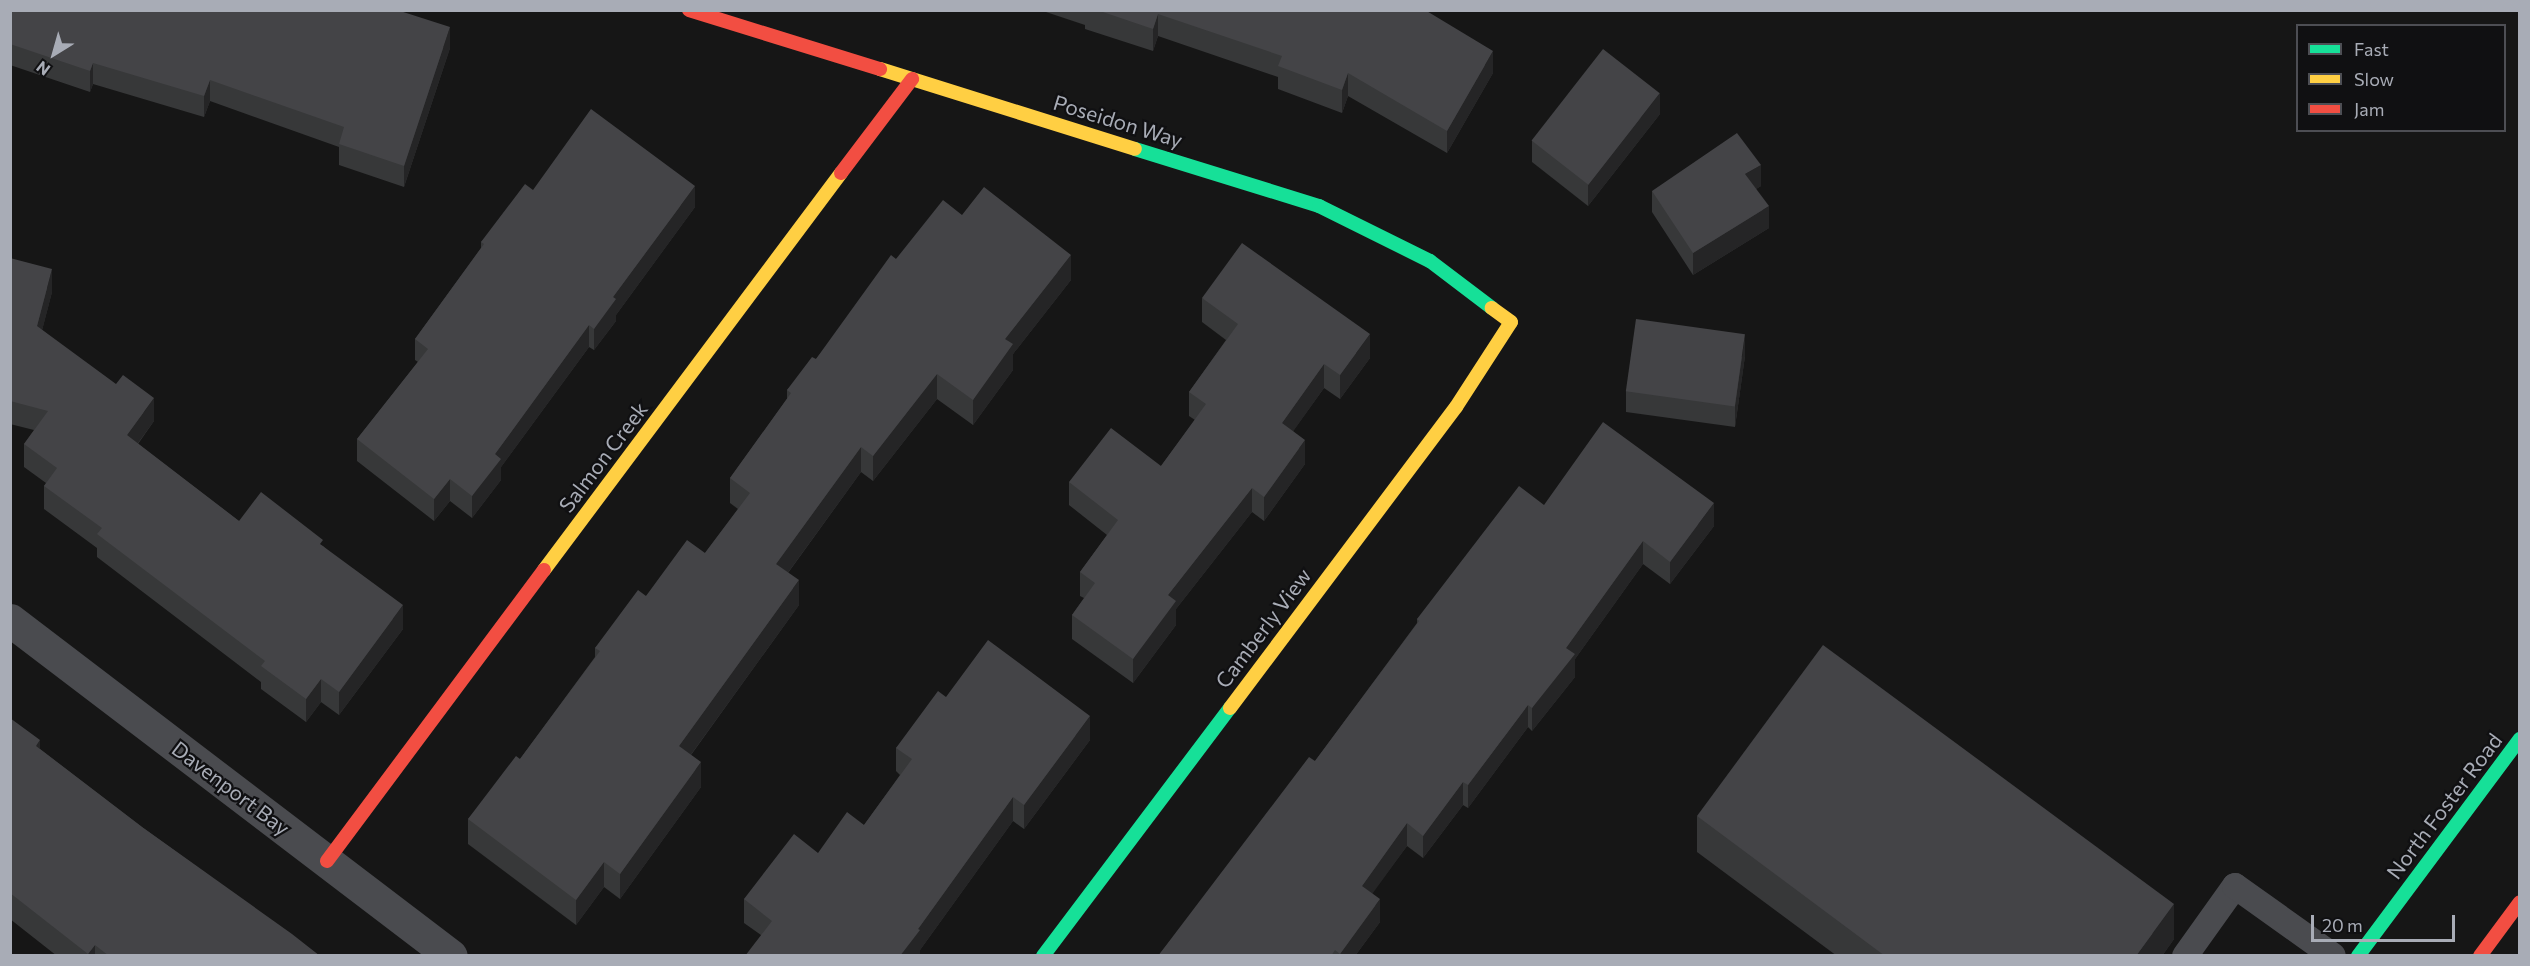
<!DOCTYPE html>
<style>
body{margin:0}
#map{position:relative;width:2530px;height:966px;overflow:hidden;background:#161616;font-family:Commissioner,sans-serif}
div>[style]{position:absolute}
.lane>*{height:26px;margin:-13px;padding:0 13px;transform-origin:13px;border-radius:13px;background:#4a4b4f}
.street>*{height:33px;margin:-16.5px;padding:0 16.5px;transform-origin:16.5px;border-radius:16.5px;background:#4a4b4f}
.fast>*{height:14px;margin:-7px;padding:0 7px;transform-origin:7px;border-radius:7px;background:#16e098}
.slow>*{height:14px;margin:-7px;padding:0 7px;transform-origin:7px;border-radius:7px;background:#ffcf43}
.jam>*{height:14px;margin:-7px;padding:0 7px;transform-origin:7px;border-radius:7px;background:#f24e42}
.wall>*{inset:0;background:#373839}
.shaded-wall>*{inset:0;background:#252526}
.building>*{inset:0;background:#444447;transform-origin:0 0}
span{translate:-50% -50%;white-space:nowrap;text-align:center;line-height:1.15;-webkit-text-stroke:4.5px #101012;paint-order:stroke}
.street-label{font-size:21px;color:#a8acb6}
.frame{position:absolute;inset:0;border:12px solid #a8acb6;pointer-events:none}
.legend{position:absolute;left:2296px;top:24px;width:210px;height:108px;box-sizing:border-box;background:#101012;border:2px solid #4d4e54;margin:0;padding:8px 10px;list-style:none;font-size:18px;color:#a8acb6}
.legend li{display:flex;align-items:center;gap:12px;height:30px}
.legend b{width:30px;border:2px solid #4d4e54}
.north{position:absolute;left:24px;top:24px;width:60px;height:60px;-webkit-text-stroke:4px #101012;paint-order:stroke;rotate:217deg;font-size:16px;font-weight:700;line-height:24px;text-align:center;color:#a8acb6}
.north::after{content:'';display:block;margin:auto;width:21px;height:27px;background:#a8acb6;clip-path:polygon(50% 0,100% 100%,50% 72%,0 100%)}
.scale{position:absolute;left:2311px;top:915px;width:144px;height:27px;box-sizing:border-box;border:3px solid #a8acb6;border-top:0;padding-left:8px;font-size:18px;line-height:21px;white-space:nowrap;color:#a8acb6;-webkit-text-stroke:4px #101012;paint-order:stroke}
</style>
<div id="map">
<div class="lane">
<div style="left:2185px;top:956px;width:86px;rotate:-54.5deg"></div>
<div style="left:2235px;top:886px;width:120px;rotate:35.5deg"></div>
</div>
<div class="street">
<div style="left:10px;top:620px;width:554px;rotate:37.3deg"></div>
</div>
<div class="fast">
<div style="left:1135px;top:149px;width:193px;rotate:17.2deg"></div>
<div style="left:1319px;top:206px;width:124px;rotate:26.4deg"></div>
<div style="left:1430px;top:261px;width:78px;rotate:37.2deg"></div>
<div style="left:1043px;top:956px;width:311px;rotate:-53deg"></div>
<div style="left:2358px;top:956px;width:271px;rotate:-53.3deg"></div>
</div>
<div class="slow">
<div style="left:880px;top:69px;width:267px;rotate:17.4deg"></div>
<div style="left:544px;top:570px;width:496px;rotate:-53.2deg"></div>
<div style="left:1230px;top:708px;width:376px;rotate:-53.1deg"></div>
<div style="left:1456px;top:407px;width:101px;rotate:-57.1deg"></div>
<div style="left:1511px;top:322px;width:24px;rotate:-144deg"></div>
</div>
<div class="jam">
<div style="left:689px;top:10px;width:200px;rotate:17.2deg"></div>
<div style="left:841px;top:173px;width:118px;rotate:-52.9deg"></div>
<div style="left:327px;top:861px;width:363px;rotate:-53.3deg"></div>
<div style="left:2480px;top:956px;width:67px;rotate:-53.5deg"></div>
</div>
<div class="wall">
<div style="clip-path:polygon(10px 10px,450px 48px,404px 187px,339px 165px,339px 147px,210px 101px,204px 117px,93px 84px,90px 92px,10px 65px)"></div>
<div style="clip-path:polygon(1040px 10px,1425px 10px,1493px 73px,1447px 153px,1348px 96px,1342px 113px,1278px 89px,1278px 77px,1158px 36px,1153px 51px,1085px 29px,1085px 25px)"></div>
<div style="clip-path:polygon(1660px 114px,1588px 206px,1532px 162px,1532px 141px)"></div>
<div style="clip-path:polygon(1761px 186px,1756px 189px,1769px 228px,1693px 275px,1652px 212px,1652px 191px)"></div>
<div style="clip-path:polygon(533px 190px,695px 207px,616px 315px,616px 321px,594px 350px,589px 347px,501px 467px,501px 480px,472px 518px,450px 501px,434px 521px,357px 461px,357px 439px,418px 362px,415px 360px,415px 339px,481px 248px,481px 242px)"></div>
<div style="clip-path:polygon(962px 215px,1071px 280px,1013px 354px,1013px 370px,973px 425px,937px 399px,873px 481px,861px 472px,788px 573px,799px 605px,691px 755px,701px 787px,620px 899px,604px 887px,576px 925px,468px 844px,468px 819px,520px 759px,595px 657px,595px 648px,646px 596px,705px 553px,738px 509px,730px 503px,730px 478px,787px 399px,787px 390px,816px 359px,896px 259px)"></div>
<div style="clip-path:polygon(10px 258px,52px 292px,42px 330px,154px 421px,138px 444px,239px 521px,323px 546px,403px 629px,339px 715px,321px 702px,306px 722px,261px 689px,261px 682px,97px 557px,97px 548px,44px 509px,44px 486px,46px 483px,24px 467px,24px 444px,34px 430px,10px 424px)"></div>
<div style="clip-path:polygon(1202px 298px,1370px 358px,1340px 399px,1324px 388px,1293px 431px,1305px 464px,1264px 521px,1252px 512px,1176px 609px,1176px 625px,1133px 683px,1072px 639px,1072px 615px,1084px 598px,1080px 596px,1080px 572px,1107px 535px,1069px 505px,1069px 482px,1161px 466px,1195px 420px,1189px 416px,1189px 392px,1226px 340px,1202px 322px)"></div>
<div style="clip-path:polygon(1745px 356px,1735px 427px,1626px 412px,1626px 391px)"></div>
<div style="clip-path:polygon(1544px 505px,1714px 526px,1670px 584px,1643px 564px,1575px 659px,1575px 677px,1532px 731px,1528px 727px,1468px 808px,1463px 805px,1423px 858px,1407px 846px,1372px 893px,1380px 922px,1355px 956px,1158px 956px,1315px 761px,1417px 623px,1417px 619px)"></div>
<div style="clip-path:polygon(946px 697px,1090px 740px,1024px 829px,1013px 821px,920px 950px,920px 954px,761px 935px,744px 923px,744px 899px,864px 825px,900px 775px,896px 771px,896px 748px)"></div>
<div style="clip-path:polygon(10px 718px,40px 749px,142px 827px,320px 956px,57px 956px,10px 919px)"></div>
<div style="clip-path:polygon(1697px 816px,2174px 939px,2162px 956px,1837px 956px,1697px 852px)"></div>
</div>
<div class="shaded-wall">
<div style="clip-path:polygon(1158px 14px,1158px 36px,1153px 51px,1153px 29px)"></div>
<div style="clip-path:polygon(450px 27px,450px 48px,404px 187px,404px 166px)"></div>
<div style="clip-path:polygon(1493px 51px,1493px 73px,1447px 153px,1447px 131px)"></div>
<div style="clip-path:polygon(93px 63px,93px 84px,90px 92px,90px 71px)"></div>
<div style="clip-path:polygon(1348px 73px,1348px 96px,1342px 113px,1342px 90px)"></div>
<div style="clip-path:polygon(210px 80px,210px 101px,204px 117px,204px 96px)"></div>
<div style="clip-path:polygon(1660px 93px,1660px 114px,1588px 206px,1588px 185px)"></div>
<div style="clip-path:polygon(1761px 165px,1761px 186px,1745px 196px,1745px 174px)"></div>
<div style="clip-path:polygon(695px 186px,695px 207px,616px 315px,616px 321px,594px 350px,594px 329px,613px 297px)"></div>
<div style="clip-path:polygon(1769px 206px,1769px 228px,1693px 275px,1693px 253px)"></div>
<div style="clip-path:polygon(1071px 255px,1071px 280px,1013px 354px,1013px 370px,973px 425px,973px 400px,1005px 339px)"></div>
<div style="clip-path:polygon(52px 269px,52px 292px,37px 350px,37px 326px)"></div>
<div style="clip-path:polygon(589px 325px,589px 347px,501px 467px,501px 480px,472px 518px,472px 496px,495px 454px)"></div>
<div style="clip-path:polygon(1370px 334px,1370px 358px,1340px 399px,1340px 375px)"></div>
<div style="clip-path:polygon(1745px 335px,1745px 356px,1735px 427px,1735px 406px)"></div>
<div style="clip-path:polygon(1324px 364px,1324px 388px,1282px 447px,1282px 423px)"></div>
<div style="clip-path:polygon(937px 374px,937px 399px,873px 481px,873px 456px)"></div>
<div style="clip-path:polygon(154px 398px,154px 421px,127px 458px,127px 435px)"></div>
<div style="clip-path:polygon(1305px 440px,1305px 464px,1264px 521px,1264px 497px)"></div>
<div style="clip-path:polygon(861px 447px,861px 472px,776px 589px,776px 564px)"></div>
<div style="clip-path:polygon(450px 479px,450px 501px,434px 521px,434px 499px)"></div>
<div style="clip-path:polygon(1252px 488px,1252px 512px,1176px 609px,1176px 625px,1133px 683px,1133px 659px,1168px 595px)"></div>
<div style="clip-path:polygon(1714px 503px,1714px 526px,1670px 584px,1670px 562px)"></div>
<div style="clip-path:polygon(1643px 541px,1643px 564px,1575px 659px,1575px 677px,1532px 731px,1532px 708px,1566px 648px)"></div>
<div style="clip-path:polygon(799px 580px,799px 605px,679px 771px,679px 746px)"></div>
<div style="clip-path:polygon(403px 605px,403px 629px,339px 715px,339px 692px)"></div>
<div style="clip-path:polygon(321px 679px,321px 702px,306px 722px,306px 699px)"></div>
<div style="clip-path:polygon(1528px 705px,1528px 727px,1468px 808px,1468px 785px)"></div>
<div style="clip-path:polygon(1090px 716px,1090px 740px,1024px 829px,1024px 805px)"></div>
<div style="clip-path:polygon(40px 740px,40px 767px,36px 746px)"></div>
<div style="clip-path:polygon(701px 762px,701px 787px,620px 899px,620px 874px)"></div>
<div style="clip-path:polygon(1463px 782px,1463px 805px,1423px 858px,1423px 836px)"></div>
<div style="clip-path:polygon(1013px 797px,1013px 821px,920px 950px,920px 954px,919px 956px,900px 956px,918px 929px)"></div>
<div style="clip-path:polygon(1407px 823px,1407px 846px,1362px 908px,1362px 886px)"></div>
<div style="clip-path:polygon(604px 862px,604px 887px,576px 925px,576px 900px)"></div>
<div style="clip-path:polygon(1380px 899px,1380px 922px,1355px 956px,1340px 956px,1340px 954px)"></div>
<div style="clip-path:polygon(2174px 904px,2174px 939px,2162px 956px,2136px 956px)"></div>
<div style="clip-path:polygon(95px 945px,95px 956px,88px 956px,88px 954px)"></div>
</div>
<div class="building">
<div style="clip-path:polygon(10px 10px,397px 10px,450px 27px,404px 166px,339px 144px,344px 127px,210px 80px,204px 96px,93px 63px,90px 71px,10px 44px)"></div>
<div style="clip-path:polygon(1097px 10px,1425px 10px,1493px 51px,1447px 131px,1348px 73px,1342px 90px,1278px 66px,1282px 56px,1158px 14px,1153px 29px)"></div>
<div style="left:1603px;top:49px;width:72px;height:116px;rotate:38deg"></div>
<div style="clip-path:polygon(591px 109px,695px 186px,613px 297px,616px 299px,594px 329px,589px 325px,495px 454px,501px 459px,472px 496px,450px 479px,434px 499px,357px 439px,428px 349px,415px 339px,484px 244px,481px 242px,525px 184px,533px 190px)"></div>
<div style="clip-path:polygon(1737px 133px,1761px 165px,1745px 174px,1769px 206px,1693px 253px,1652px 191px)"></div>
<div style="clip-path:polygon(984px 187px,1071px 255px,1005px 339px,1013px 344px,973px 400px,937px 374px,873px 456px,861px 447px,776px 564px,799px 580px,679px 746px,701px 762px,620px 874px,604px 862px,576px 900px,468px 819px,516px 756px,520px 759px,600px 651px,595px 648px,638px 590px,646px 596px,687px 540px,705px 553px,750px 493px,730px 478px,791px 393px,787px 390px,812px 357px,816px 359px,891px 255px,896px 259px,943px 200px,962px 215px)"></div>
<div style="clip-path:polygon(1242px 243px,1370px 334px,1340px 375px,1324px 364px,1282px 423px,1305px 440px,1264px 497px,1252px 488px,1168px 595px,1176px 601px,1133px 659px,1072px 615px,1095px 583px,1080px 572px,1118px 520px,1069px 482px,1111px 428px,1161px 466px,1206px 404px,1189px 392px,1238px 324px,1202px 298px)"></div>
<div style="clip-path:polygon(10px 258px,52px 269px,37px 326px,116px 384px,123px 375px,154px 398px,127px 435px,239px 521px,261px 492px,323px 540px,320px 544px,403px 605px,339px 692px,321px 679px,306px 699px,261px 666px,265px 661px,97px 534px,102px 528px,44px 486px,57px 468px,24px 444px,48px 411px,10px 401px)"></div>
<div style="left:1636px;top:319px;width:110px;height:73px;rotate:8deg"></div>
<div style="clip-path:polygon(1603px 422px,1714px 503px,1670px 562px,1643px 541px,1566px 648px,1575px 654px,1532px 708px,1528px 705px,1468px 785px,1463px 782px,1423px 836px,1407px 823px,1362px 886px,1380px 899px,1340px 954px,1335px 950px,1331px 956px,1158px 956px,1309px 757px,1315px 761px,1419px 621px,1417px 619px,1519px 486px,1544px 505px)"></div>
<div style="clip-path:polygon(988px 640px,1090px 716px,1024px 805px,1013px 797px,918px 929px,920px 930px,900px 956px,745px 956px,772px 921px,744px 899px,794px 834px,818px 853px,847px 812px,864px 825px,912px 759px,896px 748px,938px 691px,946px 697px)"></div>
<div style="clip-path:polygon(1823px 645px,2174px 904px,2136px 956px,1885px 956px,1697px 816px)"></div>
<div style="clip-path:polygon(10px 718px,40px 740px,36px 746px,142px 827px,292px 934px,320px 956px,148px 956px,146px 954px,145px 956px,109px 956px,95px 945px,88px 954px,10px 893px)"></div>
</div>
<div class="street-label">
<span style="left:1118px;top:121px;rotate:17deg">Poseidon Way</span>
<span style="left:603px;top:457px;rotate:-53deg">Salmon Creek</span>
<span style="left:1263px;top:628px;rotate:-53deg">Camberly View</span>
<span style="left:231px;top:788px;rotate:37deg">Davenport Bay</span>
<span style="left:2444px;top:806px;rotate:-53deg">North Foster Road</span>
</div>
<div class="frame"></div>
<ul class="legend">
<li><b style="height:8px;background:#16e098"></b>Fast</li>
<li><b style="height:8px;background:#ffcf43"></b>Slow</li>
<li><b style="height:8px;background:#f24e42"></b>Jam</li>
</ul>
<div class="north">N</div>
<div class="scale">20 m</div>
</div>
